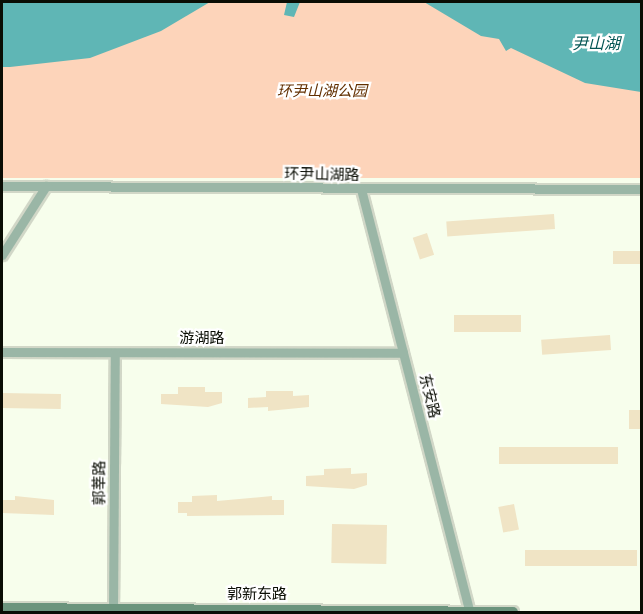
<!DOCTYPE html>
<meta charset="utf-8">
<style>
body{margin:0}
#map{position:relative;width:643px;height:614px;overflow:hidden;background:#f7feec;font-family:"Libre Baskerville","Noto Sans SC",serif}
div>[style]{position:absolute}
.green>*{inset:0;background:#fdd4ba;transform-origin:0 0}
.water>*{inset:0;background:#5fb6b5}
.building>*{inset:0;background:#f0e4c5;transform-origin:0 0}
.roads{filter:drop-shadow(2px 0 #d1d7c7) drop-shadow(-2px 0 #d1d7c7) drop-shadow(0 2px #d1d7c7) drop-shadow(0 -2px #d1d7c7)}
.tertiary>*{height:9px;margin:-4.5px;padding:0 4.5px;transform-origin:4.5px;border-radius:4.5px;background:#9ab6a6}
.secondary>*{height:10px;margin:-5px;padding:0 5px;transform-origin:5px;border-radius:5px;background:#6b947d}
span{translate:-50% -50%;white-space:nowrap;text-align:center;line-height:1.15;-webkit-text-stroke:4.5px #fff;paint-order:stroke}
.park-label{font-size:15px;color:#622f00;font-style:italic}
.street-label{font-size:15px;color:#0a0d04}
.water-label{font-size:16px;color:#035554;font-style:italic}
.frame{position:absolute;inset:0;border:3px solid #0a0d04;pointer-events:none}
</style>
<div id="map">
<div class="green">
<div style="left:2px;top:2px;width:639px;height:176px"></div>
</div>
<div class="water">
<div style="clip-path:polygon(2px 2px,210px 2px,161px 31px,90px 58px,10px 67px,2px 67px)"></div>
<div style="clip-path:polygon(287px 2px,300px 2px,294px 17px,284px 15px)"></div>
<div style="clip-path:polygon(424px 2px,641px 2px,641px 92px,585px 83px,511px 48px,506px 51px,499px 39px,481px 36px)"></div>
</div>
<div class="building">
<div style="left:554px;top:214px;width:15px;height:108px;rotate:86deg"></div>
<div style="left:427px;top:233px;width:23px;height:15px;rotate:72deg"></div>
<div style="left:642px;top:251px;width:13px;height:29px;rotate:90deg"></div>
<div style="left:521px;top:315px;width:17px;height:67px;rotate:90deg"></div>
<div style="left:610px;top:335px;width:15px;height:69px;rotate:86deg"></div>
<div style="clip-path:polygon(178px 387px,205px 387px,205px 392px,222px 392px,222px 403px,208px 407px,161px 404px,161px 394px,178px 394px)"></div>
<div style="clip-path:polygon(266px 391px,293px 391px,293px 396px,309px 395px,309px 407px,268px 411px,268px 407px,248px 408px,248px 398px,266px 397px)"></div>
<div style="left:2px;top:393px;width:59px;height:15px;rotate:1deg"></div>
<div style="left:629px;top:410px;width:13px;height:19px"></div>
<div style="left:618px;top:447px;width:17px;height:119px;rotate:90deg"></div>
<div style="clip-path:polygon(351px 468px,351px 474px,367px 473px,367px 485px,354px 489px,306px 486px,306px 476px,324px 475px,324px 469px)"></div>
<div style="clip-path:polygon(217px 495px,217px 501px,272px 496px,272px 500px,284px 500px,284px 515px,187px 516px,187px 513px,178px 513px,178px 502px,192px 502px,192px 496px)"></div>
<div style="clip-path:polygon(15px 496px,54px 500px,54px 515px,2px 513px,2px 500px,15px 500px)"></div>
<div style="left:514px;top:504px;width:26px;height:16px;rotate:79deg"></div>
<div style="left:332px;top:524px;width:55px;height:39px;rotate:1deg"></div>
<div style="left:637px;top:550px;width:16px;height:112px;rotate:90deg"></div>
</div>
<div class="roads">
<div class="tertiary">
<div style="left:2px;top:186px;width:640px;rotate:0.27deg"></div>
<div style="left:361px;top:189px;width:435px;rotate:75.6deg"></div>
<div style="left:2px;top:255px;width:82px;rotate:-57.5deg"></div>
<div style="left:2px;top:352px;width:401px;rotate:0.1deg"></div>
<div style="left:113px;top:612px;width:259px;rotate:-89.6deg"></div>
</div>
<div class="secondary">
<div style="left:2px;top:608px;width:511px;rotate:0.45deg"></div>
</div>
</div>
<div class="park-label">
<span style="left:322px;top:91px">环尹山湖公园</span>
</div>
<div class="street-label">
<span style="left:322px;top:174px;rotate:1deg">环尹山湖路</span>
<span style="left:202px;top:338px">游湖路</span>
<span style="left:430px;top:396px;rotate:76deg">东安路</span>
<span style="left:99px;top:483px;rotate:-90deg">郭莘路</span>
<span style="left:257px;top:594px">郭新东路</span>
</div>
<div class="water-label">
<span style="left:596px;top:43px">尹山湖</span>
</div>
<div class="frame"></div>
</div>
